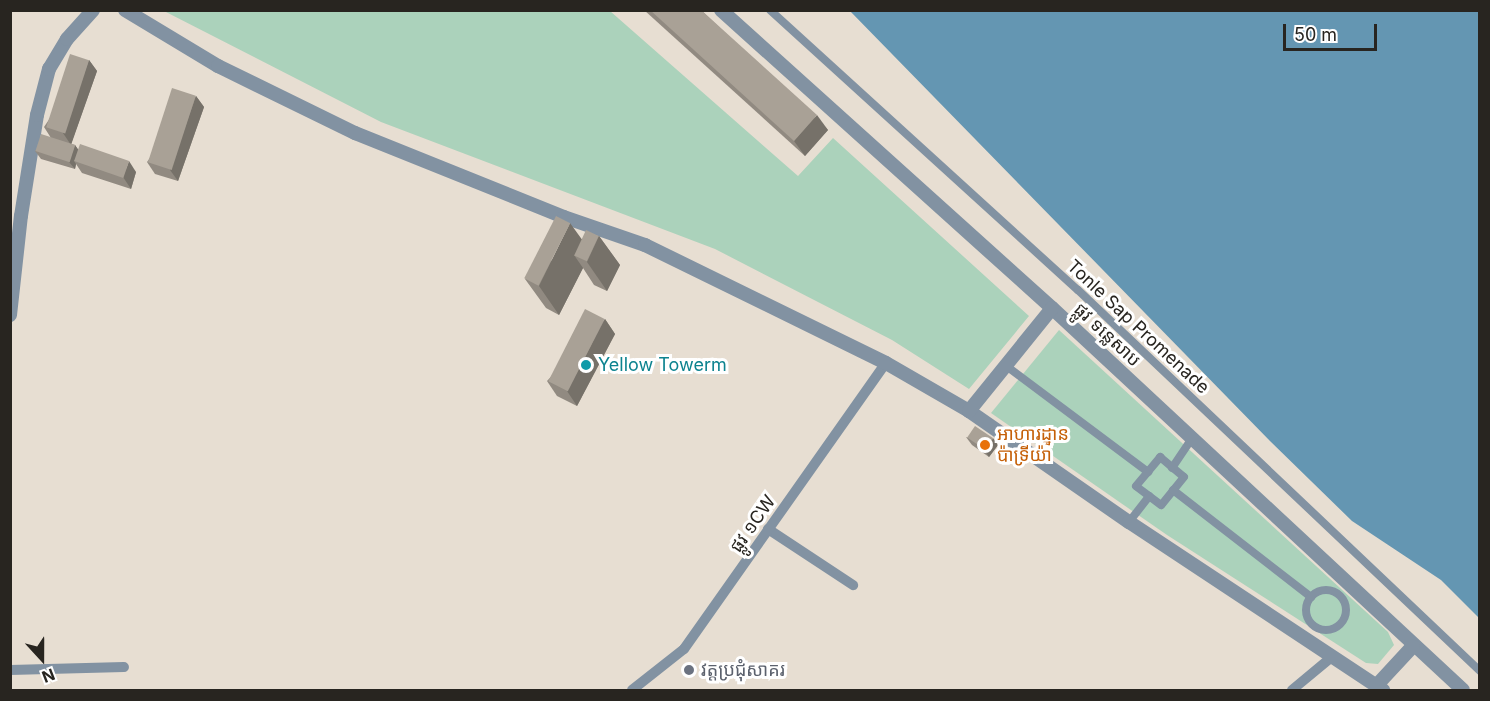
<!DOCTYPE html>
<meta charset="utf-8">
<style>
body{margin:0}
#map{position:relative;width:1490px;height:701px;overflow:hidden;background:#e7ded2;font-family:Inter,"Noto Sans Khmer",sans-serif}
div>[style]{position:absolute}
.green>*{inset:0;background:#abd2bb}
.water>*{inset:0;background:#6496b2}
.pedestrian>*{height:8px;margin:-4px;padding:0 4px;transform-origin:4px;border-radius:4px;background:#8292a2}
.pedestrian>.ring{margin:-4px;padding:0;box-sizing:content-box;background:none;border:8px solid #8292a2;border-radius:50%}
.minor>*{height:10px;margin:-5px;padding:0 5px;transform-origin:5px;border-radius:5px;background:#8292a2}
.tertiary>*{height:14px;margin:-7px;padding:0 7px;transform-origin:7px;border-radius:7px;background:#8292a2}
.wall>*{inset:0;background:#918a81}
.shaded-wall>*{inset:0;background:#767169}
.building>*{inset:0;background:#a9a196;transform-origin:0 0}
.dots>*{width:16px;height:16px;translate:-50% -50%;box-sizing:border-box;border:3px solid #fff;border-radius:50%}
span{translate:-50% -50%;white-space:nowrap;text-align:center;line-height:1.15;-webkit-text-stroke:6px #fff;paint-order:stroke}
.street-label{font-size:18px;color:#282520}
.culture-label{font-size:18px;color:#0d838f}
.left{translate:0 -50%;text-align:left}
.food-label{font-size:18px;color:#c56008}
.worship-label{font-size:18px;color:#5b616d}
.frame{position:absolute;inset:0;border:12px solid #282520;pointer-events:none}
.north{position:absolute;left:12px;top:629px;width:60px;height:60px;-webkit-text-stroke:4px #fff;paint-order:stroke;rotate:159deg;font-size:16px;font-weight:700;line-height:24px;text-align:center;color:#282520}
.north::after{content:'';display:block;margin:auto;width:21px;height:27px;background:#282520;clip-path:polygon(50% 0,100% 100%,50% 72%,0 100%)}
.scale{position:absolute;left:1283px;top:24px;width:94px;height:27px;box-sizing:border-box;border:3px solid #282520;border-top:0;padding-left:8px;font-size:18px;line-height:21px;white-space:nowrap;color:#282520;-webkit-text-stroke:4px #fff;paint-order:stroke}
</style>
<div id="map">
<div class="green">
<div style="clip-path:polygon(164px 11px,610px 11px,798px 176px,833px 138px,1029px 316px,969px 389px,892px 340px,715px 249px,381px 122px)"></div>
<div style="clip-path:polygon(1059px 330px,1388px 632px,1394px 645px,1378px 664px,1366px 663px,1167px 535px,991px 413px)"></div>
</div>
<div class="water">
<div style="clip-path:polygon(850px 11px,1479px 11px,1479px 618px,1441px 580px,1352px 521px,1270px 441px)"></div>
</div>
<div class="pedestrian">
<div style="left:770px;top:10px;width:416px;rotate:42.3deg"></div>
<div style="left:1078px;top:290px;width:554px;rotate:43.46deg"></div>
<div style="left:1005px;top:365px;width:179px;rotate:36.8deg"></div>
<div style="left:1160px;top:457px;width:31px;rotate:40deg"></div>
<div style="left:1184px;top:477px;width:36px;rotate:129deg"></div>
<div style="left:1161px;top:505px;width:31px;rotate:-143deg"></div>
<div style="left:1136px;top:486px;width:38px;rotate:-50deg"></div>
<div style="left:1172px;top:468px;width:34px;rotate:-56deg"></div>
<div style="left:1173px;top:490px;width:175px;rotate:37.8deg"></div>
<div style="left:1129px;top:522px;width:33px;rotate:-52deg"></div>
<div class="ring" style="left:1306px;top:590px;width:32px;height:32px"></div>
</div>
<div class="minor">
<div style="left:768px;top:529px;width:102px;rotate:33.4deg"></div>
<div style="left:10px;top:670px;width:114px;rotate:-1.5deg"></div>
<div style="left:632px;top:690px;width:66px;rotate:-38.3deg"></div>
<div style="left:684px;top:649px;width:350px;rotate:-54.8deg"></div>
<div style="left:1292px;top:690px;width:53px;rotate:-39.7deg"></div>
</div>
<div class="tertiary">
<div style="left:125px;top:10px;width:109px;rotate:31.1deg"></div>
<div style="left:218px;top:66px;width:153px;rotate:26.1deg"></div>
<div style="left:355px;top:133px;width:225px;rotate:21.9deg"></div>
<div style="left:564px;top:217px;width:86px;rotate:19.1deg"></div>
<div style="left:645px;top:245px;width:268px;rotate:26.1deg"></div>
<div style="left:886px;top:363px;width:96px;rotate:30deg"></div>
<div style="left:969px;top:411px;width:195px;rotate:34.8deg"></div>
<div style="left:1129px;top:522px;width:305px;rotate:33.5deg"></div>
<div style="left:721px;top:10px;width:445px;rotate:42deg"></div>
<div style="left:1052px;top:308px;width:561px;rotate:42.91deg"></div>
<div style="left:10px;top:315px;width:100px;rotate:-83.7deg"></div>
<div style="left:21px;top:216px;width:102px;rotate:-81deg"></div>
<div style="left:37px;top:115px;width:48px;rotate:-75.4deg"></div>
<div style="left:49px;top:69px;width:35px;rotate:-59deg"></div>
<div style="left:67px;top:39px;width:39px;rotate:-48deg"></div>
<div style="left:969px;top:411px;width:132px;rotate:-51.1deg"></div>
<div style="left:1376px;top:686px;width:54px;rotate:-47.2deg"></div>
</div>
<div class="wall">
<div style="clip-path:polygon(644px 10px,701px 10px,828px 130px,805px 156px)"></div>
<div style="clip-path:polygon(89px 60px,97px 71px,71px 144px,75px 145px,78px 150px,136px 172px,131px 189px,82px 173px,76px 164px,75px 169px,41px 159px,35px 151px,51px 138px,44px 127px)"></div>
<div style="clip-path:polygon(196px 96px,204px 107px,178px 181px,155px 174px,147px 162px)"></div>
<div style="clip-path:polygon(599px 236px,620px 265px,607px 291px,594px 285px,583px 268px,559px 315px,546px 308px,525px 279px,582px 239px)"></div>
<div style="clip-path:polygon(605px 319px,615px 334px,577px 406px,557px 396px,547px 381px)"></div>
<div style="clip-path:polygon(966px 437px,998px 445px,989px 457px,972px 445px)"></div>
</div>
<div class="shaded-wall">
<div style="clip-path:polygon(89px 60px,97px 71px,71px 145px,63px 133px)"></div>
<div style="clip-path:polygon(196px 96px,204px 107px,178px 181px,170px 170px)"></div>
<div style="clip-path:polygon(817px 115px,828px 130px,805px 156px,794px 141px)"></div>
<div style="clip-path:polygon(75px 145px,80px 152px,74px 161px,76px 164px,75px 169px,69px 162px)"></div>
<div style="clip-path:polygon(129px 161px,136px 172px,131px 189px,123px 177px)"></div>
<div style="clip-path:polygon(570px 223px,591px 252px,574px 255px,583px 268px,559px 315px,539px 286px)"></div>
<div style="clip-path:polygon(599px 236px,620px 265px,607px 291px,587px 262px)"></div>
<div style="clip-path:polygon(605px 319px,615px 334px,577px 406px,567px 391px)"></div>
<div style="clip-path:polygon(993px 438px,998px 445px,989px 457px,984px 449px)"></div>
</div>
<div class="building">
<div style="clip-path:polygon(650px 10px,701px 10px,817px 115px,794px 141px)"></div>
<div style="left:70px;top:54px;width:20px;height:77px;rotate:18deg"></div>
<div style="left:172px;top:88px;width:25px;height:78px;rotate:18deg"></div>
<div style="left:41px;top:134px;width:36px;height:18px;rotate:18deg"></div>
<div style="left:80px;top:144px;width:52px;height:18px;rotate:19deg"></div>
<div style="left:556px;top:216px;width:16px;height:70px;rotate:27deg"></div>
<div style="left:586px;top:230px;width:14px;height:28px;rotate:25deg"></div>
<div style="left:585px;top:309px;width:22px;height:81px;rotate:27deg"></div>
<div style="left:975px;top:426px;width:22px;height:14px;rotate:34deg"></div>
</div>
<div class="dots">
<div style="left:586px;top:365px;background:#0f9aa8"></div>
<div style="left:985px;top:445px;background:#e8710a"></div>
<div style="left:689px;top:670px;background:#6b7280"></div>
</div>
<div class="street-label">
<span style="left:1138px;top:327px;rotate:43deg">Tonle Sap Promenade</span>
<span style="left:1107px;top:335px;rotate:43deg">ផ្លូវ ទន្លេសាប</span>
<span style="left:753px;top:524px;rotate:-55deg">ផ្លូវ ១CW</span>
</div>
<div class="culture-label">
<span class="left" style="left:598px;top:365px">Yellow Towerm</span>
</div>
<div class="food-label">
<span class="left" style="left:997px;top:445px">អាហារដ្ឋាន<br>ប៉ាទ្រីយ៉ា</span>
</div>
<div class="worship-label">
<span class="left" style="left:701px;top:670px">វត្តប្រជុំសាគរ</span>
</div>
<div class="frame"></div>
<div class="north">N</div>
<div class="scale">50 m</div>
</div>
